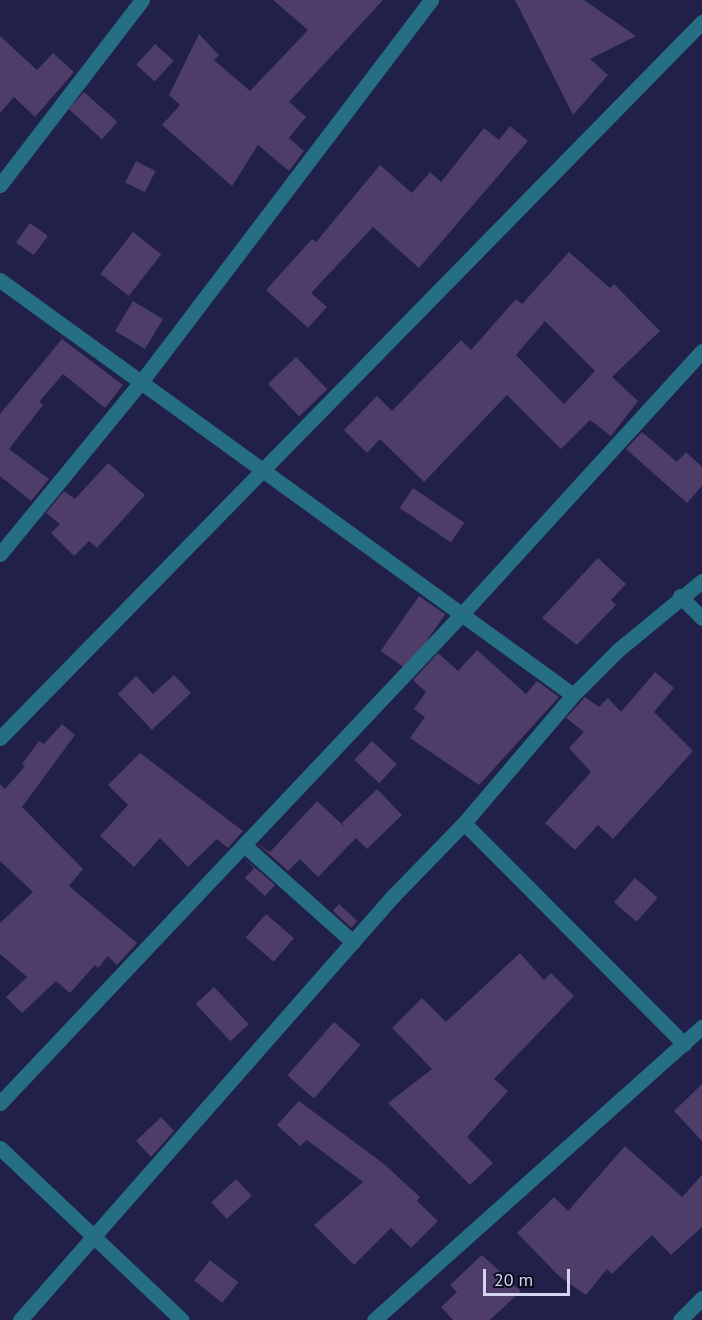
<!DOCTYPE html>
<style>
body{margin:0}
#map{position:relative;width:702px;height:1320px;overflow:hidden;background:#202048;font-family:"PT Sans",sans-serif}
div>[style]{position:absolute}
.building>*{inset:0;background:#4d3d68;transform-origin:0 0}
.minor>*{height:15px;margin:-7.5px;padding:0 7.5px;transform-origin:7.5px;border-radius:7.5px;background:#266e83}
span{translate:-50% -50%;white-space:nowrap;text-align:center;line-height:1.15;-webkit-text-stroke:4.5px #0c0c1e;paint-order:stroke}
.scale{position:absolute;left:483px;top:1269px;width:87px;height:27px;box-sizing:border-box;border:3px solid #d2d5f0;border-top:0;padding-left:8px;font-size:18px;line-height:21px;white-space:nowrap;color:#d2d5f0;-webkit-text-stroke:4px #0c0c1e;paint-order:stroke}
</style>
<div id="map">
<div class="building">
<div style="clip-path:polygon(273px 0,383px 0,289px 102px,306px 117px,289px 138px,304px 151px,289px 171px,258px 145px,232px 186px,162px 125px,180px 105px,169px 95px,199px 34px,219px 55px,214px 60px,250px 91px,308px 30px)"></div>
<div style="clip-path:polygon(515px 0,584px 0,636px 36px,590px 59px,608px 75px,573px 115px)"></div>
<div style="clip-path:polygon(0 36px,37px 70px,53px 53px,74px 72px,35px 117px,14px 97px,0 113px)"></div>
<div style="left:155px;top:44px;width:25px;height:28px;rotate:42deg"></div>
<div style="left:84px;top:92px;width:45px;height:23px;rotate:42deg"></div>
<div style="clip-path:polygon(510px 126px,528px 141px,419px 268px,373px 227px,311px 293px,327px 307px,308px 328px,266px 290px,312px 239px,316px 242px,380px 165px,412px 193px,430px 172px,441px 182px,484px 128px,499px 140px)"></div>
<div style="left:136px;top:161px;width:22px;height:24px;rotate:27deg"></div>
<div style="left:30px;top:223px;width:22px;height:24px;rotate:36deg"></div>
<div style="left:133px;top:232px;width:36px;height:53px;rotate:38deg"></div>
<div style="clip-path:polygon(evenodd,569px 252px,610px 288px,614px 284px,660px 331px,612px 377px,638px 401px,611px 436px,590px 420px,561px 449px,507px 395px,424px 482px,380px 439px,367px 453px,344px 430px,377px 396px,392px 411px,461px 340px,471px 350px,516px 299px,522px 304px,569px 252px,545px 321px,595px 371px,564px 404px,516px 355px,545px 321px)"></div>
<div style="left:133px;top:301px;width:35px;height:35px;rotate:31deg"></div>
<div style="clip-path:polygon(62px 339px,123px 385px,105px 408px,63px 374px,39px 402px,43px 405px,9px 449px,49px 479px,31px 501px,0 476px,0 414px)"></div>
<div style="left:296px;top:357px;width:45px;height:39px;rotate:46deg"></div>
<div style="clip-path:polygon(642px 432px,677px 462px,686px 452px,702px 467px,702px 486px,687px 503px,626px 449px)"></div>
<div style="clip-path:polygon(108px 463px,145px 495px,97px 548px,89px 541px,74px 556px,51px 533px,60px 524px,46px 513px,64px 491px,75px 499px)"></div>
<div style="left:413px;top:488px;width:62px;height:24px;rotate:34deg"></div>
<div style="clip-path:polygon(598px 558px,626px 584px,611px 600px,616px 605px,577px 645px,542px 618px)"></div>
<div style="left:419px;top:596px;width:32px;height:67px;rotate:35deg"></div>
<div style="clip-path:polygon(477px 650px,526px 694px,537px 681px,559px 697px,479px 785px,410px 738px,425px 717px,414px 709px,426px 692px,413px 680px,438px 653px,458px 671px)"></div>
<div style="clip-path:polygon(655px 672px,674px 688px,654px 712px,693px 751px,613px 839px,598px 825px,575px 850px,545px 823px,591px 772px,569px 748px,584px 732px,566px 718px,585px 697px,599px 707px,608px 698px,621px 712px)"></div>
<div style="clip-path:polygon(174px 675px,191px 693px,152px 730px,118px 694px,136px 676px,153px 694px)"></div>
<div style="clip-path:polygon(62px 724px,75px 735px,22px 807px,83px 869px,69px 886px,137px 943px,117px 965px,108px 956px,98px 968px,95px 965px,70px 993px,56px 981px,22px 1013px,6px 997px,27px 977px,0 954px,0 923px,33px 892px,0 861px,0 784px,5px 789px,25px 766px,22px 764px,39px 741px,44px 744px)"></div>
<div style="left:372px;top:741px;width:34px;height:26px;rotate:43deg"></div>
<div style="clip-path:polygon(140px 753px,243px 831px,228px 848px,217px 839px,188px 867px,160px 838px,134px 867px,100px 836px,128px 805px,108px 785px)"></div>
<div style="clip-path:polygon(377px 789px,402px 815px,367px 849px,356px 838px,318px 877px,300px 859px,288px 871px,258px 844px,270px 852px,317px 801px,346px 828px,342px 823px)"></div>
<div style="clip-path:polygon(244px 858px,275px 885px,265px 896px,245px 878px,254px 868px)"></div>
<div style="left:635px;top:878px;width:30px;height:32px;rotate:41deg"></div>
<div style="left:339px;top:904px;width:25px;height:9px;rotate:43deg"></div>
<div style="left:266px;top:914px;width:37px;height:31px;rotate:41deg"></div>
<div style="clip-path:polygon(520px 953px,544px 980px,551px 973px,574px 996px,494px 1079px,508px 1091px,467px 1137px,493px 1163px,470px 1185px,388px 1103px,432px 1069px,392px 1028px,422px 998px,446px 1022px)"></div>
<div style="left:214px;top:987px;width:51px;height:25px;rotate:47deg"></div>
<div style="left:334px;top:1022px;width:35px;height:71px;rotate:41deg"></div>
<div style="clip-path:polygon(702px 1084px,702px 1141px,674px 1111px)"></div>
<div style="clip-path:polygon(299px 1101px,384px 1164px,420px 1197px,417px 1201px,438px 1221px,411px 1248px,391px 1228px,354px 1265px,314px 1225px,363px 1182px,307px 1140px,300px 1146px,277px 1125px)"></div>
<div style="clip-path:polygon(161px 1117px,174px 1131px,151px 1157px,136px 1141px)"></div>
<div style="clip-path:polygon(625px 1146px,682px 1197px,702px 1175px,702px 1227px,671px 1255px,652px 1235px,612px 1274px,607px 1269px,586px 1295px,559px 1276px,517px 1233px,554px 1197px,568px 1211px)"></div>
<div style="left:236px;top:1179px;width:23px;height:34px;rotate:47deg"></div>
<div style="clip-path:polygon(482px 1255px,521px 1291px,490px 1320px,453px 1320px,441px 1307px,457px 1292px,450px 1285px)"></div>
<div style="left:210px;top:1260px;width:36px;height:26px;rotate:38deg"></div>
</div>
<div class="minor">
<div style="left:0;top:185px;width:233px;rotate:-52.5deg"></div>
<div style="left:0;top:280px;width:707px;rotate:35.91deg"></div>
<div style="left:0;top:554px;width:222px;rotate:-50.7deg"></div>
<div style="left:141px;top:382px;width:480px;rotate:-52.8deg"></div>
<div style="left:680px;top:596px;width:31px;rotate:45deg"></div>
<div style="left:0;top:738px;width:1003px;rotate:-45.57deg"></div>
<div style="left:464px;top:823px;width:312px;rotate:45.1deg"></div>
<div style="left:244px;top:845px;width:146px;rotate:41.7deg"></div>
<div style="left:0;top:1103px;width:670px;rotate:-46.63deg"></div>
<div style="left:460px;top:616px;width:359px;rotate:-47.6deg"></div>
<div style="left:0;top:1148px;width:250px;rotate:43.4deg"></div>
<div style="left:20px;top:1320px;width:565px;rotate:-48.66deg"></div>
<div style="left:393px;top:896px;width:102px;rotate:-45.8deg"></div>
<div style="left:464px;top:823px;width:168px;rotate:-49.6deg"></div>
<div style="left:573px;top:695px;width:64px;rotate:-45deg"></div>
<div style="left:618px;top:650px;width:109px;rotate:-39.4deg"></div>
<div style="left:374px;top:1320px;width:440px;rotate:-41.8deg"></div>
<div style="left:680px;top:1320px;width:31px;rotate:-45deg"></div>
</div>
<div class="scale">20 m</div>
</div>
